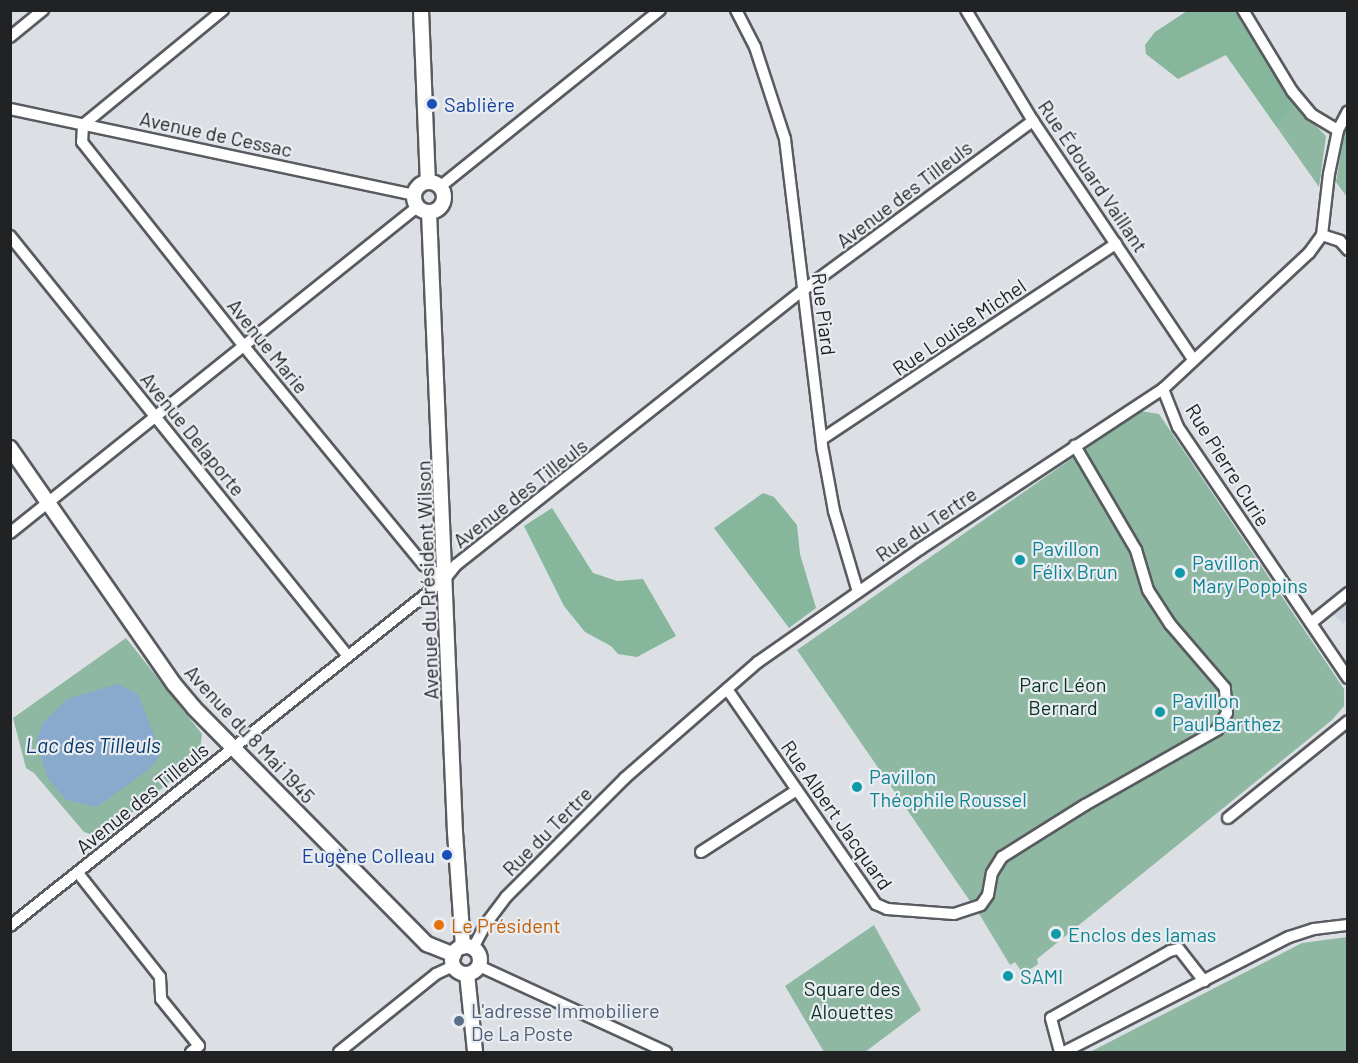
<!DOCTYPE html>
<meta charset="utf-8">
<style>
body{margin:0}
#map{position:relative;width:1358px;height:1063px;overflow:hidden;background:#dce0e5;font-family:Barlow,sans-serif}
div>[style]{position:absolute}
.built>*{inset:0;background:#cbd3de}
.green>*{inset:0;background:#8eb8a1}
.forest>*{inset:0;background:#86b69c}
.water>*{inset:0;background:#89aacd}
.roads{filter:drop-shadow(2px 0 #585b60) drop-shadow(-2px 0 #585b60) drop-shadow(0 2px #585b60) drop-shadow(0 -2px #585b60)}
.street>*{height:10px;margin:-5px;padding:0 5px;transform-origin:5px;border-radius:5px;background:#fff}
.secondary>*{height:14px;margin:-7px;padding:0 7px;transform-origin:7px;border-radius:7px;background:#fff}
.secondary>.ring{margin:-7px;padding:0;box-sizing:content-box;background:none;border:14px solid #fff;border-radius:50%}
.dots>*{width:16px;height:16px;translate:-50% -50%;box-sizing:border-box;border:3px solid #e9edf2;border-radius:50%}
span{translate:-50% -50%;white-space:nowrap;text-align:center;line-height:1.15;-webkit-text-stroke:4.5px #e9edf2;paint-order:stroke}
.transit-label{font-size:20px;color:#164399}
.left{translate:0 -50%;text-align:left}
.right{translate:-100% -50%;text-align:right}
.street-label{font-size:20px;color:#212224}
.culture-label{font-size:20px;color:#0d838f}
.park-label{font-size:20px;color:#083220}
.food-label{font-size:20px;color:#c56008}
.service-label{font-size:20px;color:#4e5e75}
.water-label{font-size:21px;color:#073a67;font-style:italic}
.frame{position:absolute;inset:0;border:12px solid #212224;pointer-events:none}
</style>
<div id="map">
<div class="built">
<div style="clip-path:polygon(1347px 595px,1347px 620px,1343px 624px,1332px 612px)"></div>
</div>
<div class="green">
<div style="clip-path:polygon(1195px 11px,1236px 11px,1295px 105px,1326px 136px,1319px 187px)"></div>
<div style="clip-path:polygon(1347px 116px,1347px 197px,1336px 182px)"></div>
<div style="clip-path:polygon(1140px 411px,1159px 414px,1344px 689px,1344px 706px,1332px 720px,1037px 959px,1038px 964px,1023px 974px,1015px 962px,1010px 965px,981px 917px,797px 650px)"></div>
<div style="clip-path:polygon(126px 638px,202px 734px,199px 758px,101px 838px,84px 832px,34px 773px,26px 768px,13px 718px)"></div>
<div style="clip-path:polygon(874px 925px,921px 1010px,865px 1052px,824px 1052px,785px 986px)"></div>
<div style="clip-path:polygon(1347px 937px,1347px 1052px,1090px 1052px,1302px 943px)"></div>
</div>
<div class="forest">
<div style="clip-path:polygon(1187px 11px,1236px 11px,1295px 105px,1276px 126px,1226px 55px,1178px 79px,1146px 54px,1145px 45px,1155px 32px)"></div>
<div style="clip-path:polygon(763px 493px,774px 497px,797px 525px,800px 554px,816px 608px,789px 628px,714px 528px)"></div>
<div style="clip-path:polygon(552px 508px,593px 573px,617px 581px,643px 579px,676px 636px,637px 657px,618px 654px,611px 646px,585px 632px,564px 606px,524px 526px)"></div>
</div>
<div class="water">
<div style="clip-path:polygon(117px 684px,138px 694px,159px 747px,158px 758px,149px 769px,97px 807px,66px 800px,48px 778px,36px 743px,42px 724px,67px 699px)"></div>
</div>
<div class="roads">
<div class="street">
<div style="left:223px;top:10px;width:181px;rotate:140.6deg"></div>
<div style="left:83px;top:125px;width:17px;rotate:93deg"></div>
<div style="left:82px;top:142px;width:259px;rotate:51.6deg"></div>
<div style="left:243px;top:345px;width:285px;rotate:50.6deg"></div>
<div style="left:424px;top:565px;width:25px;rotate:34deg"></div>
<div style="left:736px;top:10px;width:42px;rotate:62.8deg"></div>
<div style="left:755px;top:47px;width:97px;rotate:71.9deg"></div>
<div style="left:785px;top:139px;width:314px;rotate:83.1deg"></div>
<div style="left:823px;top:451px;width:61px;rotate:79.6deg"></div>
<div style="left:834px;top:511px;width:84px;rotate:73.5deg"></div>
<div style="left:966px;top:10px;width:130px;rotate:58.9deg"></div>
<div style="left:1033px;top:121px;width:287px;rotate:56.1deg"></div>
<div style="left:1243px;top:10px;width:95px;rotate:58.8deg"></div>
<div style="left:1292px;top:91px;width:30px;rotate:50deg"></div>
<div style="left:1311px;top:114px;width:31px;rotate:31deg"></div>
<div style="left:10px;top:37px;width:43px;rotate:-39.3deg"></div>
<div style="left:10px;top:109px;width:413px;rotate:12deg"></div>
<div style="left:441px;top:186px;width:281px;rotate:-38.8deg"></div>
<div style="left:1322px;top:235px;width:19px;rotate:18deg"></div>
<div style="left:1340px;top:241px;width:12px;rotate:48deg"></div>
<div style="left:10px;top:236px;width:538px;rotate:51.19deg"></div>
<div style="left:1163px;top:389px;width:41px;rotate:68.5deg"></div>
<div style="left:1178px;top:427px;width:303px;rotate:55.9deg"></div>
<div style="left:822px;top:439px;width:353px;rotate:-33.6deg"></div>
<div style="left:10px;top:533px;width:521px;rotate:-38.69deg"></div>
<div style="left:1311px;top:623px;width:48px;rotate:-39deg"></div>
<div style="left:727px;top:689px;width:262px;rotate:55.3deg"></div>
<div style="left:876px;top:904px;width:12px;rotate:24deg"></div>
<div style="left:887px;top:909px;width:67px;rotate:4.3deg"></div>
<div style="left:954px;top:914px;width:28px;rotate:-18deg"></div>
<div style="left:981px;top:905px;width:12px;rotate:-55deg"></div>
<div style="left:988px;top:895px;width:22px;rotate:-80deg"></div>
<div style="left:992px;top:873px;width:19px;rotate:-58deg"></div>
<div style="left:1002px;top:857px;width:98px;rotate:-32.1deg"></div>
<div style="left:1085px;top:805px;width:152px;rotate:-29.6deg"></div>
<div style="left:1217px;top:730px;width:20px;rotate:-60deg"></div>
<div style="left:1227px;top:713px;width:25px;rotate:-95deg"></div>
<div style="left:1225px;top:688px;width:84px;rotate:-130.7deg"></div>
<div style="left:1170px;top:624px;width:40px;rotate:-122.9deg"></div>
<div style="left:1148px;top:590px;width:42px;rotate:-106.7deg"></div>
<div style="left:1136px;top:550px;width:121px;rotate:-120.4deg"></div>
<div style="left:1228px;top:818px;width:154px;rotate:-38.9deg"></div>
<div style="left:701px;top:852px;width:114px;rotate:-32.9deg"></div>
<div style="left:78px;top:873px;width:132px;rotate:51.7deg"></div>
<div style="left:160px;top:977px;width:22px;rotate:87deg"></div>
<div style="left:161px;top:999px;width:60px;rotate:51deg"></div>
<div style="left:199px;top:1046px;width:10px;rotate:143deg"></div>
<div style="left:10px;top:926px;width:556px;rotate:-38.58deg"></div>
<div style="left:445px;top:579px;width:18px;rotate:-52deg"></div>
<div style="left:456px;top:565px;width:441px;rotate:-38.4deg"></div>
<div style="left:802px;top:291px;width:287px;rotate:-36.4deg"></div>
<div style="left:473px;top:948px;width:26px;rotate:-62deg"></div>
<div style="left:485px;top:925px;width:35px;rotate:-53deg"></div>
<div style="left:506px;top:897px;width:168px;rotate:-45deg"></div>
<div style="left:625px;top:778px;width:176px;rotate:-41.1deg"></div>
<div style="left:758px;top:662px;width:198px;rotate:-34.9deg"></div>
<div style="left:920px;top:549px;width:291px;rotate:-33.4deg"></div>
<div style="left:1163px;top:389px;width:200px;rotate:-43deg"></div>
<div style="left:1309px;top:253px;width:22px;rotate:-54deg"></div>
<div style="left:1322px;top:235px;width:61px;rotate:-83.5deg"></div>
<div style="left:1329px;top:174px;width:45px;rotate:-78.4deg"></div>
<div style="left:1338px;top:130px;width:21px;rotate:-62deg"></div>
<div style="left:479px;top:966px;width:206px;rotate:24.7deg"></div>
<div style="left:339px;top:1052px;width:124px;rotate:-38.8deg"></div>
<div style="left:436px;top:974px;width:19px;rotate:-25deg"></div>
<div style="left:1060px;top:1052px;width:35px;rotate:-105deg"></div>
<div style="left:1051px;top:1018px;width:137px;rotate:-29.4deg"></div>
<div style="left:1170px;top:951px;width:9px;rotate:-13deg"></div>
<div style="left:1179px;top:949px;width:41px;rotate:52deg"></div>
<div style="left:1064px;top:1052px;width:253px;rotate:-27.1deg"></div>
<div style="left:1289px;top:937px;width:26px;rotate:-18deg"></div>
<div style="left:1314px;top:929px;width:34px;rotate:-7deg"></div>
</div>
<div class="secondary">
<div style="left:421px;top:10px;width:171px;rotate:87.7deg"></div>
<div class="ring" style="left:414px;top:182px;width:16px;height:16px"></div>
<div style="left:429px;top:212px;width:621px;rotate:87.6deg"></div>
<div style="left:455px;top:832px;width:115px;rotate:86deg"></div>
<div style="left:10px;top:448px;width:287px;rotate:55.2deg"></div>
<div style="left:174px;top:684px;width:31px;rotate:50deg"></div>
<div style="left:194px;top:708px;width:332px;rotate:45.4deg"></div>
<div style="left:427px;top:944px;width:29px;rotate:22deg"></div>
<div class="ring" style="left:452px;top:946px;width:14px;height:14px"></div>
<div style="left:467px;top:974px;width:78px;rotate:84.1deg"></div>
</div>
</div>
<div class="dots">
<div style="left:432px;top:104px;background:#1a4fb4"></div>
<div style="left:1020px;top:560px;background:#0f9aa8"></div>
<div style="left:1180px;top:573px;background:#0f9aa8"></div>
<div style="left:1160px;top:712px;background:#0f9aa8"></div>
<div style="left:857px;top:787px;background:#0f9aa8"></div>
<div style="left:447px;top:855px;background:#1a4fb4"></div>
<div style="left:439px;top:925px;background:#e8710a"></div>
<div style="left:1056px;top:934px;background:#0f9aa8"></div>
<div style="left:1008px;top:976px;background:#0f9aa8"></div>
<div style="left:459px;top:1021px;background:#5c6f8a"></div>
</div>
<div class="transit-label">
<span class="left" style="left:444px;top:104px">Sablière</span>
<span class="right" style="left:435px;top:855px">Eugène Colleau</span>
</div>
<div class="street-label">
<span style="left:216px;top:134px;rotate:12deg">Avenue de Cessac</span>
<span style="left:1093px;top:176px;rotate:56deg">Rue Édouard Vaillant</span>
<span style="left:904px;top:194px;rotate:-37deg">Avenue des Tilleuls</span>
<span style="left:824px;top:314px;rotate:83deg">Rue Piard</span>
<span style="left:959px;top:327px;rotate:-34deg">Rue Louise Michel</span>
<span style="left:268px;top:346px;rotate:51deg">Avenue Marie</span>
<span style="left:193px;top:434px;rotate:51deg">Avenue Delaporte</span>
<span style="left:1228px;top:465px;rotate:58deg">Rue Pierre Curie</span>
<span style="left:520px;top:493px;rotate:-38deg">Avenue des Tilleuls</span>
<span style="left:926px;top:524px;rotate:-34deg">Rue du Tertre</span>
<span style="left:427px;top:580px;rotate:-92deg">Avenue du Président Wilson</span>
<span style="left:250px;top:734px;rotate:47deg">Avenue du 8 Mai 1945</span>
<span style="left:142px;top:798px;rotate:-39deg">Avenue des Tilleuls</span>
<span style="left:837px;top:815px;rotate:55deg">Rue Albert Jacquard</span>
<span style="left:547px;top:831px;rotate:-45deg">Rue du Tertre</span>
</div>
<div class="culture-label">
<span class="left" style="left:1032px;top:560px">Pavillon<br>Félix Brun</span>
<span class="left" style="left:1192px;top:574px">Pavillon<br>Mary Poppins</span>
<span class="left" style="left:1172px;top:712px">Pavillon<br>Paul Barthez</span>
<span class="left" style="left:869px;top:788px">Pavillon<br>Théophile Roussel</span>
<span class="left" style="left:1068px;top:934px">Enclos des lamas</span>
<span class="left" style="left:1020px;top:976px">SAMI</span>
</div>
<div class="park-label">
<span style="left:1063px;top:696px">Parc Léon<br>Bernard</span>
<span style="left:852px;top:1000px">Square des<br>Alouettes</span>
</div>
<div class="food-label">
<span class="left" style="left:451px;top:925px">Le Président</span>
</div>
<div class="service-label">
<span class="left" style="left:471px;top:1022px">L'adresse Immobiliere<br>De La Poste</span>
</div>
<div class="water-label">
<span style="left:93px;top:745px">Lac des Tilleuls</span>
</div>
<div class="frame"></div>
</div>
